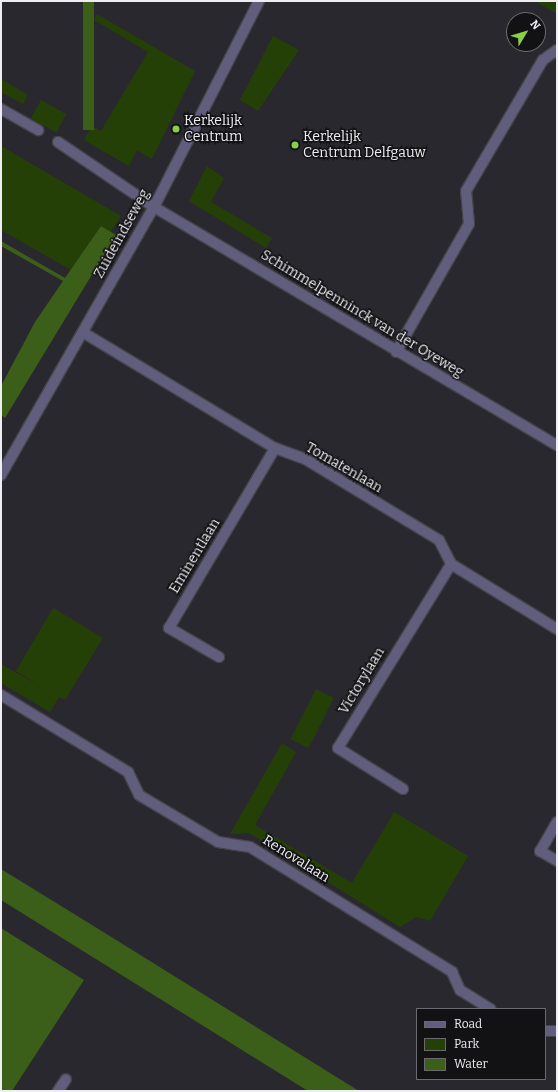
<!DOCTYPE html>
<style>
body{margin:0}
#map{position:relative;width:558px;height:1092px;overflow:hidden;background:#29282f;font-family:Bitter,serif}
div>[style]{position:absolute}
.green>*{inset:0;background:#254007;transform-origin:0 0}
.water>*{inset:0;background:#3b5e18;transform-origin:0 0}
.roads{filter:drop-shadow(1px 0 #45444a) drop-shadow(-1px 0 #45444a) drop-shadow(0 1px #45444a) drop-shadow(0 -1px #45444a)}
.minor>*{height:10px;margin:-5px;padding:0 5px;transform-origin:5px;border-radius:5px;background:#615e7d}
.dots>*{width:11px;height:11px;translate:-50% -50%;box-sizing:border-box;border:2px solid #121114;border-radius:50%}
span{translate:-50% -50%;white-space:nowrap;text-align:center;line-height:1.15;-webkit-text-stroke:3px #121114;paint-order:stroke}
.poi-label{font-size:14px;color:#eeeef2}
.left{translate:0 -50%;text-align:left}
.street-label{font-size:14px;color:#eeeef2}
.frame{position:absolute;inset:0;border:2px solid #eeeef2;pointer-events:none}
.legend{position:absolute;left:416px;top:1008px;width:130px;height:72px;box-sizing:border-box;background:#121114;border:1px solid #6a696d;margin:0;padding:5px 7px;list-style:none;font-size:12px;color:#eeeef2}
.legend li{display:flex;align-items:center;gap:8px;height:20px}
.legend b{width:20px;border:1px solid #6a696d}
.north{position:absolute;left:506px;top:12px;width:40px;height:40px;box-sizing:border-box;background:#121114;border:1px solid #6a696d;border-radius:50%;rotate:52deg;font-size:11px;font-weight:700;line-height:16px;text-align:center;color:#eeeef2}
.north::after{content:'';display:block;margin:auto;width:14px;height:18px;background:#89ce48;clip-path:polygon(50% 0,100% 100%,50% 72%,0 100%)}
</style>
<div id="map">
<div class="green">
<div style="clip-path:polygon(535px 1px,557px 1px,557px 14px)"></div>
<div style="clip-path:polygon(97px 14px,195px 71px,152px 159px,137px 150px,129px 166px,84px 140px,92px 126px,101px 131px,148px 52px,94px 20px)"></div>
<div style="clip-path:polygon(273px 36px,299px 50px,258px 111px,240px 100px)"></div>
<div style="clip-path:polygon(1px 79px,28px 95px,23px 104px,1px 92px)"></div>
<div style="left:41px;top:100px;width:29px;height:21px;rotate:29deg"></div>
<div style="clip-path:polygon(1px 146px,121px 216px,111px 232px,101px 226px,71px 270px,1px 230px)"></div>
<div style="clip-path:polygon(207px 166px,224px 178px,211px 202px,272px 238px,266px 248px,189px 201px)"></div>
<div style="clip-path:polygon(53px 608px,103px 638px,65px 700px,59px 697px,50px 712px,1px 683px,1px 664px,42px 687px,16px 671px)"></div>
<div style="left:316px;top:689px;width:20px;height:56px;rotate:27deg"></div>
<div style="clip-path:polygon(282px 743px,296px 752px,255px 825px,352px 883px,394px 812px,468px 856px,430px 921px,416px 917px,400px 927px,249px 833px,230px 834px)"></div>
</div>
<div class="water">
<div style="left:83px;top:1px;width:11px;height:129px"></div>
<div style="clip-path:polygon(101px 226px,116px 235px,5px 418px,1px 415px,1px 386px,35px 322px,63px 281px,1px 246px,1px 241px,65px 278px)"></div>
<div style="clip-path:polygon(1px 869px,105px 933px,359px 1091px,308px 1091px,1px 900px)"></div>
<div style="clip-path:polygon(1px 928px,84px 980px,12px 1091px,1px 1091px)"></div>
</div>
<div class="roads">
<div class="minor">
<div style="left:1px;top:109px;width:43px;rotate:29.6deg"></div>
<div style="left:58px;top:142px;width:116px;rotate:34.1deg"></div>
<div style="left:154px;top:207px;width:468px;rotate:30.6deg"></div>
<div style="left:84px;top:333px;width:223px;rotate:31.1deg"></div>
<div style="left:275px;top:448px;width:32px;rotate:20deg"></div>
<div style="left:305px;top:459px;width:157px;rotate:31.2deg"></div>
<div style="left:439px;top:540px;width:27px;rotate:63deg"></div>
<div style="left:451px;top:564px;width:124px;rotate:31.5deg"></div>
<div style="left:396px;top:352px;width:147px;rotate:-60.3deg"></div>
<div style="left:469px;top:224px;width:33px;rotate:-95deg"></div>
<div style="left:466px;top:191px;width:152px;rotate:-59.6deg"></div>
<div style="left:543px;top:60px;width:17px;rotate:-36deg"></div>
<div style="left:1px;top:475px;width:309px;rotate:-60.3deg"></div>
<div style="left:154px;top:207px;width:231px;rotate:-63deg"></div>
<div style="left:219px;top:657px;width:58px;rotate:-149.9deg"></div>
<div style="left:169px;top:628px;width:209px;rotate:-59.5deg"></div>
<div style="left:1px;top:695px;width:149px;rotate:31.2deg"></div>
<div style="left:128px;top:772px;width:25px;rotate:64deg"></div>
<div style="left:139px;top:795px;width:92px;rotate:30.7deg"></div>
<div style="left:218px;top:842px;width:32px;rotate:9deg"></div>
<div style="left:250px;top:847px;width:238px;rotate:31.7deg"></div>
<div style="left:452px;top:972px;width:20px;rotate:66deg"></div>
<div style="left:460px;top:990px;width:36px;rotate:32deg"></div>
<div style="left:403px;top:789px;width:77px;rotate:-147.8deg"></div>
<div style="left:338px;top:748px;width:216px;rotate:-58.4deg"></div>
<div style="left:557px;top:822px;width:34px;rotate:120deg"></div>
<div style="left:540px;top:851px;width:20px;rotate:30deg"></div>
<div style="left:545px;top:1031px;width:12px"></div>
<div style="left:58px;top:1091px;width:14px;rotate:-56deg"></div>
</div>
</div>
<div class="dots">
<div style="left:176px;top:129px;background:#89ce48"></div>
<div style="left:295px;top:145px;background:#89ce48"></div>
</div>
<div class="poi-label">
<span class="left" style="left:184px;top:129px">Kerkelijk<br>Centrum</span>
<span class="left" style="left:303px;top:145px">Kerkelijk<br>Centrum Delfgauw</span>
</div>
<div class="street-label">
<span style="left:122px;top:234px;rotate:-61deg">Zuideindseweg</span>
<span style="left:362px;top:314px;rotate:31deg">Schimmelpenninck van der Oyeweg</span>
<span style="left:344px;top:468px;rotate:30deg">Tomatenlaan</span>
<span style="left:195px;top:556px;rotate:-59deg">Eminentlaan</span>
<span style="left:362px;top:681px;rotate:-59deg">Victorylaan</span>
<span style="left:296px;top:859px;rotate:32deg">Renovalaan</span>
</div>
<div class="frame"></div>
<ul class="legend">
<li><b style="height:5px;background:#615e7d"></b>Road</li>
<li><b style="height:11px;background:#254007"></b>Park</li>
<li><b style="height:11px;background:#3b5e18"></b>Water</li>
</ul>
<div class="north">N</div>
</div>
